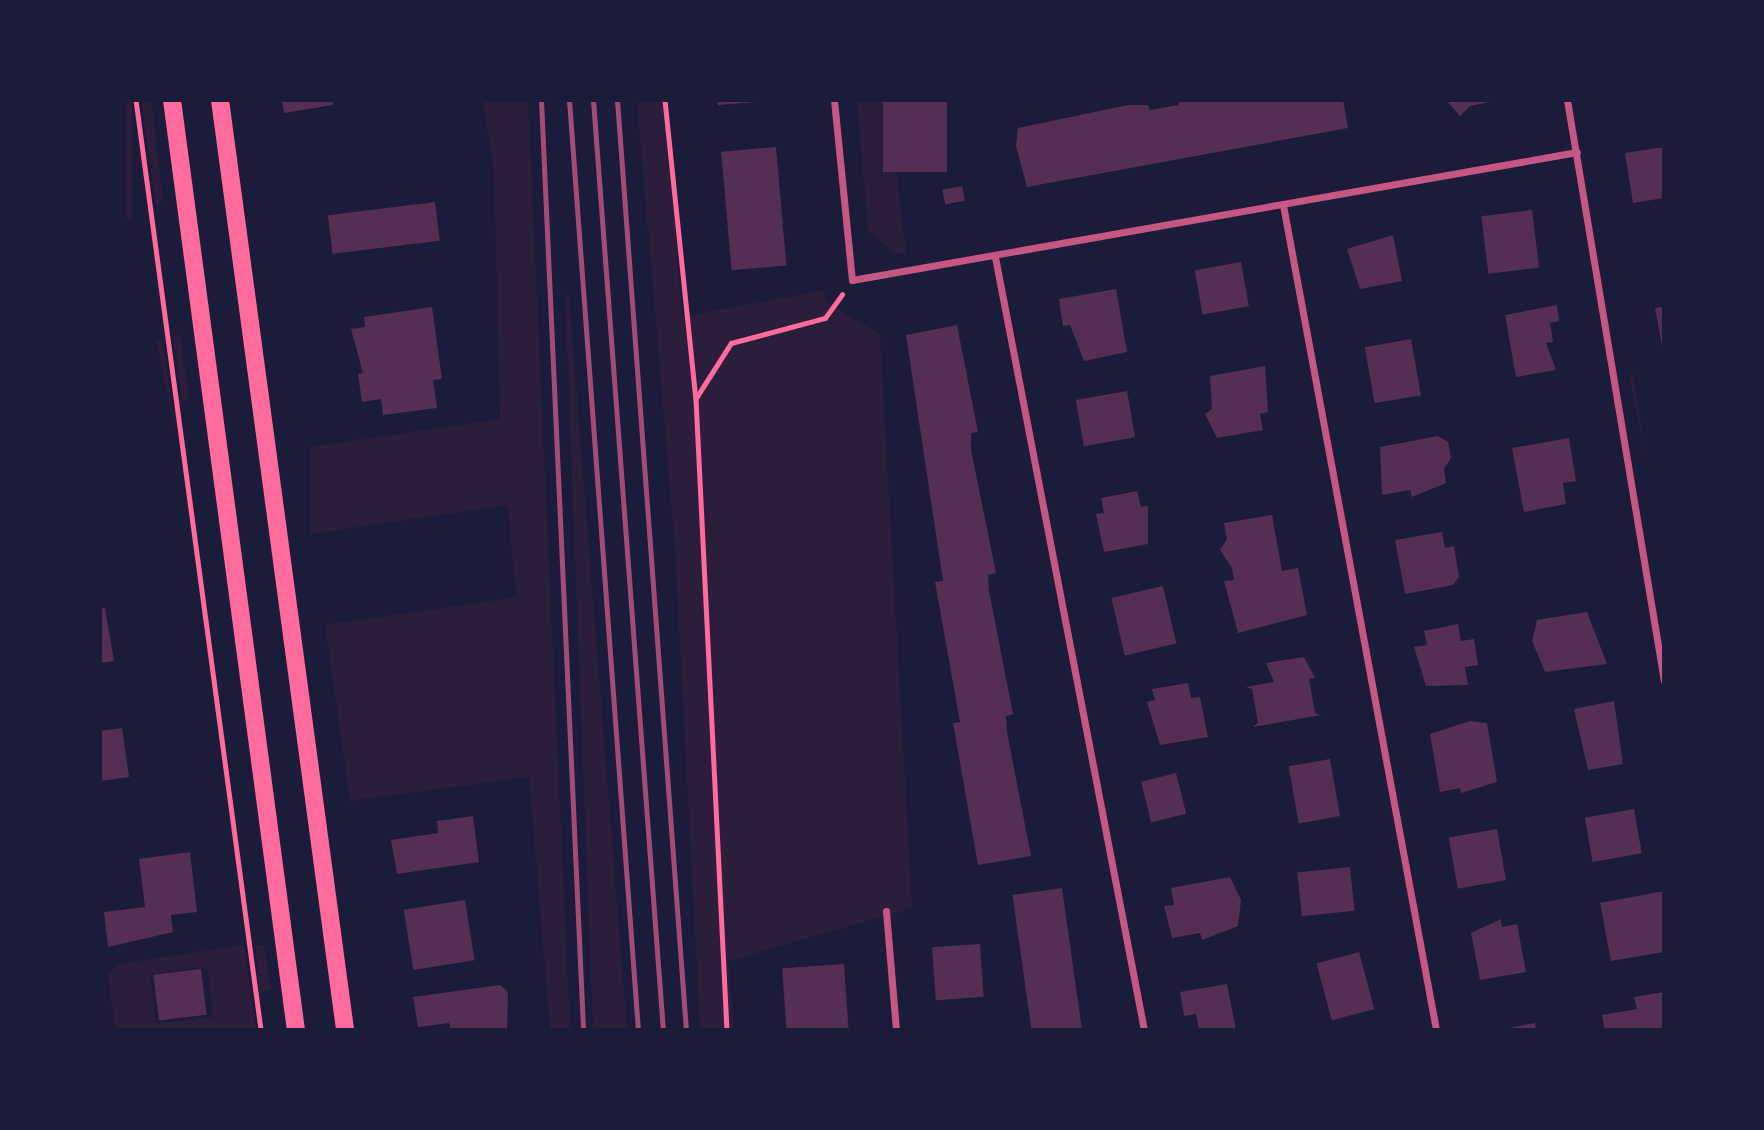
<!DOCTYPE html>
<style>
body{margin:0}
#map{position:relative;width:1764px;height:1130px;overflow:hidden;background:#1b1b3a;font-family:"Noto Sans",sans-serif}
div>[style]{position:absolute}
.green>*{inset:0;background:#2a1e3b;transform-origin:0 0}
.building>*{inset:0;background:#542f53;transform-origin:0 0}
.path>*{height:4.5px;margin:-2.25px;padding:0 2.25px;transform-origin:2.25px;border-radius:2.25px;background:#ff6b9d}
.minor>*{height:7px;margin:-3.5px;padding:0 3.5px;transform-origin:3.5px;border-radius:3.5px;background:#c65784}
.primary>*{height:18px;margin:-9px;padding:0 9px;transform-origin:9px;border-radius:9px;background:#ff6b9d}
.rail>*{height:5px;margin:-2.5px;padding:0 2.5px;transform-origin:2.5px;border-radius:2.5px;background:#a44b75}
span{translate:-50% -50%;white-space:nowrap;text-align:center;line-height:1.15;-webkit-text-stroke:7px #1b1b3a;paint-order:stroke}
.frame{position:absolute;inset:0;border:102px solid #1b1b3a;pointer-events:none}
</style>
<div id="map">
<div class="green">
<div style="left:126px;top:100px;width:6px;height:118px"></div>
<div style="clip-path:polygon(141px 100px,151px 100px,163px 199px,156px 207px)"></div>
<div style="clip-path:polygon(483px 100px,528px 100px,570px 1030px,550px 1030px,529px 777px,350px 801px,325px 625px,516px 597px,508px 505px,311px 534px,310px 447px,500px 419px,494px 171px)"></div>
<div style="clip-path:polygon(637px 100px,666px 100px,682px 317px,824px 290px,826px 301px,880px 335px,912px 908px,728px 961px,734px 1030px,700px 1030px,675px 548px)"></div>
<div style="clip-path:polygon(857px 100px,883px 100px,888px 171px,896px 172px,906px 253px,895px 254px,868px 230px)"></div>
<div style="clip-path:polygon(565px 295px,569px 296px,627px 1030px,593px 1030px)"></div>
<div style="left:180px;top:334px;width:66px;height:7px;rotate:82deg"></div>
<div style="clip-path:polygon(162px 340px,179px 447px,156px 341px)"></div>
<div style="clip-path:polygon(1633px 373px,1647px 458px,1629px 378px)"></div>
<div style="clip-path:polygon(evenodd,244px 945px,257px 1030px,115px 1030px,108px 974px,118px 964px,244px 945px,207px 967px,213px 1017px,156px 1023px,150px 974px,207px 967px)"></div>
<div style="clip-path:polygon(255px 945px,264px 945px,271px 990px,260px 993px)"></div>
</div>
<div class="building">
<div style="clip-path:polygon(282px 100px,333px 100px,333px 105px,284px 113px)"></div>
<div style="clip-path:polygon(717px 100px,757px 100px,757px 102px,718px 105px)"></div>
<div style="left:883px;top:100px;width:64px;height:72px"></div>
<div style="clip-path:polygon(1179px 100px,1343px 100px,1348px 128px,1027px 187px,1016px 146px,1018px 128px,1128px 105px,1148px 105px,1150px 110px,1179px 105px)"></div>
<div style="clip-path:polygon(1446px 100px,1496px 100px,1496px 101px,1470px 106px,1460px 116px)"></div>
<div style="left:776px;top:147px;width:119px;height:55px;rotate:85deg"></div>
<div style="clip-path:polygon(1664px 147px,1664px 198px,1633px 203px,1625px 153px)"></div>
<div style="left:962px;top:186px;width:15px;height:20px;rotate:79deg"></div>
<div style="left:435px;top:202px;width:39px;height:108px;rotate:83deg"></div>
<div style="left:1532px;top:210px;width:58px;height:51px;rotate:83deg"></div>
<div style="clip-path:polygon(1393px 235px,1402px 281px,1360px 289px,1347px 249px)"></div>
<div style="left:1241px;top:262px;width:45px;height:47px;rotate:80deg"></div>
<div style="clip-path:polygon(1116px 289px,1127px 352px,1084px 361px,1070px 325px,1063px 326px,1059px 299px)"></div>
<div style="clip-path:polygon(1557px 305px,1559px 321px,1550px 323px,1553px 342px,1546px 343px,1556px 370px,1516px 377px,1505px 315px)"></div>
<div style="clip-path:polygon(432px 307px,442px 379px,433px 380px,437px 408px,383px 415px,381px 399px,362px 402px,358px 374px,363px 373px,351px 329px,365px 327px,364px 317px)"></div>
<div style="clip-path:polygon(1664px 307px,1664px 346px,1662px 346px,1655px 308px)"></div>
<div style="clip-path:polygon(957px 325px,978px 432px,971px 433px,971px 450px,996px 573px,988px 575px,989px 591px,1013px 714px,1006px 716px,1007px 732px,1031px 856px,978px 865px,953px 723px,960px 722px,935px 582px,943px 581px,906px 335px)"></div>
<div style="left:1411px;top:339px;width:57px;height:47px;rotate:80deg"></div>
<div style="clip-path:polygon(1265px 366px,1268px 412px,1260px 414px,1263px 430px,1217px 438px,1205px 414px,1212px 409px,1210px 376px)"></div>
<div style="left:1127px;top:391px;width:47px;height:52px;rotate:80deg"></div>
<div style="clip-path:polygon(1438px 436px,1448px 442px,1451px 458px,1444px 469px,1446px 483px,1412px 497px,1410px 490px,1382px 495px,1380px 447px)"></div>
<div style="clip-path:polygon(1569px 438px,1576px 481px,1563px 483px,1566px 504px,1524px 512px,1512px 448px)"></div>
<div style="clip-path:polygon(1137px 491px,1141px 507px,1148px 506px,1148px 544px,1104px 552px,1096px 514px,1104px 513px,1101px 498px)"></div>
<div style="clip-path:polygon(1272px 515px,1282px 571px,1298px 568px,1307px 615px,1238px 633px,1224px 581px,1234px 580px,1232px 568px,1220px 550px,1227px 539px,1224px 523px)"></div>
<div style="clip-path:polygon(1442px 532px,1445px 548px,1454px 546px,1459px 577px,1453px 585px,1405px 594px,1395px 540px)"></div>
<div style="left:1163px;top:586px;width:59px;height:53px;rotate:77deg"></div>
<div style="clip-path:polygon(105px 608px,114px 661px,100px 663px,100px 609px)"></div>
<div style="clip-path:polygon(1587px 612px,1607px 664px,1545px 672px,1532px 641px,1537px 620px)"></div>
<div style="clip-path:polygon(1458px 624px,1461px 641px,1474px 639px,1478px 665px,1465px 667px,1468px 685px,1426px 686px,1414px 647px,1427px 645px,1424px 631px)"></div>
<div style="clip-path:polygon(1304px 657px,1315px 678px,1309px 679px,1315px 713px,1321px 715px,1253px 727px,1258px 723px,1252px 689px,1246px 687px,1274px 682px,1266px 663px)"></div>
<div style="clip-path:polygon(1188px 683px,1191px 698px,1200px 697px,1208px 737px,1160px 745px,1147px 702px,1155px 700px,1152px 689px)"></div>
<div style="clip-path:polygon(1614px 701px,1623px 764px,1588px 770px,1574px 709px)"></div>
<div style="clip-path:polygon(1470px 721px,1487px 723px,1497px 782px,1461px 793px,1460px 788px,1440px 792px,1430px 734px)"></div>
<div style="clip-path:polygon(122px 728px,129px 777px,100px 781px,100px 731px)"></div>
<div style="left:1330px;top:759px;width:58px;height:42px;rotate:80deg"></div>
<div style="left:1176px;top:773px;width:42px;height:36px;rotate:76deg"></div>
<div style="left:1634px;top:809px;width:45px;height:50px;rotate:80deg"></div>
<div style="clip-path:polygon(473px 816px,479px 862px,397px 874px,391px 840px,438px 833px,437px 821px)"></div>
<div style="left:1497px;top:829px;width:52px;height:49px;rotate:80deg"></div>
<div style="clip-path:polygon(190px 852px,197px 912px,171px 915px,173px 932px,108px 947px,104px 912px,145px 907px,139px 859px)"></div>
<div style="left:1350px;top:867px;width:44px;height:53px;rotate:84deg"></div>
<div style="clip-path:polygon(1230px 877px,1241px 900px,1238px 926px,1202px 940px,1200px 933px,1172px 938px,1164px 906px,1174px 905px,1171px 888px)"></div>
<div style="left:1062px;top:888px;width:143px;height:50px;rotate:82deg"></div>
<div style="clip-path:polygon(1664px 891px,1664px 952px,1611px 961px,1600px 903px)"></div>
<div style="left:465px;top:900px;width:61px;height:62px;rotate:81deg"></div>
<div style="clip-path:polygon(1501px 919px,1502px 927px,1517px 924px,1526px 972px,1480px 980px,1471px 933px)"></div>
<div style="left:980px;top:944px;width:53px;height:48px;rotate:86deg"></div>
<div style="left:1359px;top:952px;width:59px;height:44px;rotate:75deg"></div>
<div style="left:844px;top:964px;width:66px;height:62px;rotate:86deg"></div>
<div style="left:201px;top:969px;width:46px;height:48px;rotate:83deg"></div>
<div style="clip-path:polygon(1227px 984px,1236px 1030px,1199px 1030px,1196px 1014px,1184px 1016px,1180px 992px)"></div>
<div style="clip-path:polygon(500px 985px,508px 992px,507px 1030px,451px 1030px,449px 1023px,418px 1027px,413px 997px)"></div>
<div style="clip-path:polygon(1664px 992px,1664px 1030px,1605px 1030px,1602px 1015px,1637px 1009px,1634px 997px)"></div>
<div style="clip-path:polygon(1535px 1023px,1536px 1030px,1503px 1030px,1503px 1029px)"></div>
</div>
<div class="path">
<div style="left:136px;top:100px;width:938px;rotate:82.34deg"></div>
<div style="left:665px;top:100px;width:301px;rotate:84.1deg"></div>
<div style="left:696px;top:399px;width:632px;rotate:87.19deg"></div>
<div style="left:696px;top:398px;width:65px;rotate:-57.5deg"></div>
<div style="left:731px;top:343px;width:97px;rotate:-14.9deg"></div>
<div style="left:825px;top:318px;width:29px;rotate:-54deg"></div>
</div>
<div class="minor">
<div style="left:834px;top:100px;width:181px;rotate:84.3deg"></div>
<div style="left:852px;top:280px;width:736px;rotate:-10.01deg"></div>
<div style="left:1567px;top:100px;width:589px;rotate:80.52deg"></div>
<div style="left:1283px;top:205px;width:839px;rotate:79.49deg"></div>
<div style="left:995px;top:257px;width:787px;rotate:79.09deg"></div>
<div style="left:886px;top:911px;width:119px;rotate:85.2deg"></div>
</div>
<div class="primary">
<div style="left:172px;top:100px;width:938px;rotate:82.41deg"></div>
<div style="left:220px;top:100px;width:938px;rotate:82.34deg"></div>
</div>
<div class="rail">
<div style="left:541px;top:100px;width:931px;rotate:87.41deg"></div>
<div style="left:569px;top:100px;width:933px;rotate:85.76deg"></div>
<div style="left:593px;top:100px;width:933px;rotate:85.7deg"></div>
<div style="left:617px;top:100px;width:933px;rotate:85.76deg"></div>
</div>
<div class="frame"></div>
</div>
